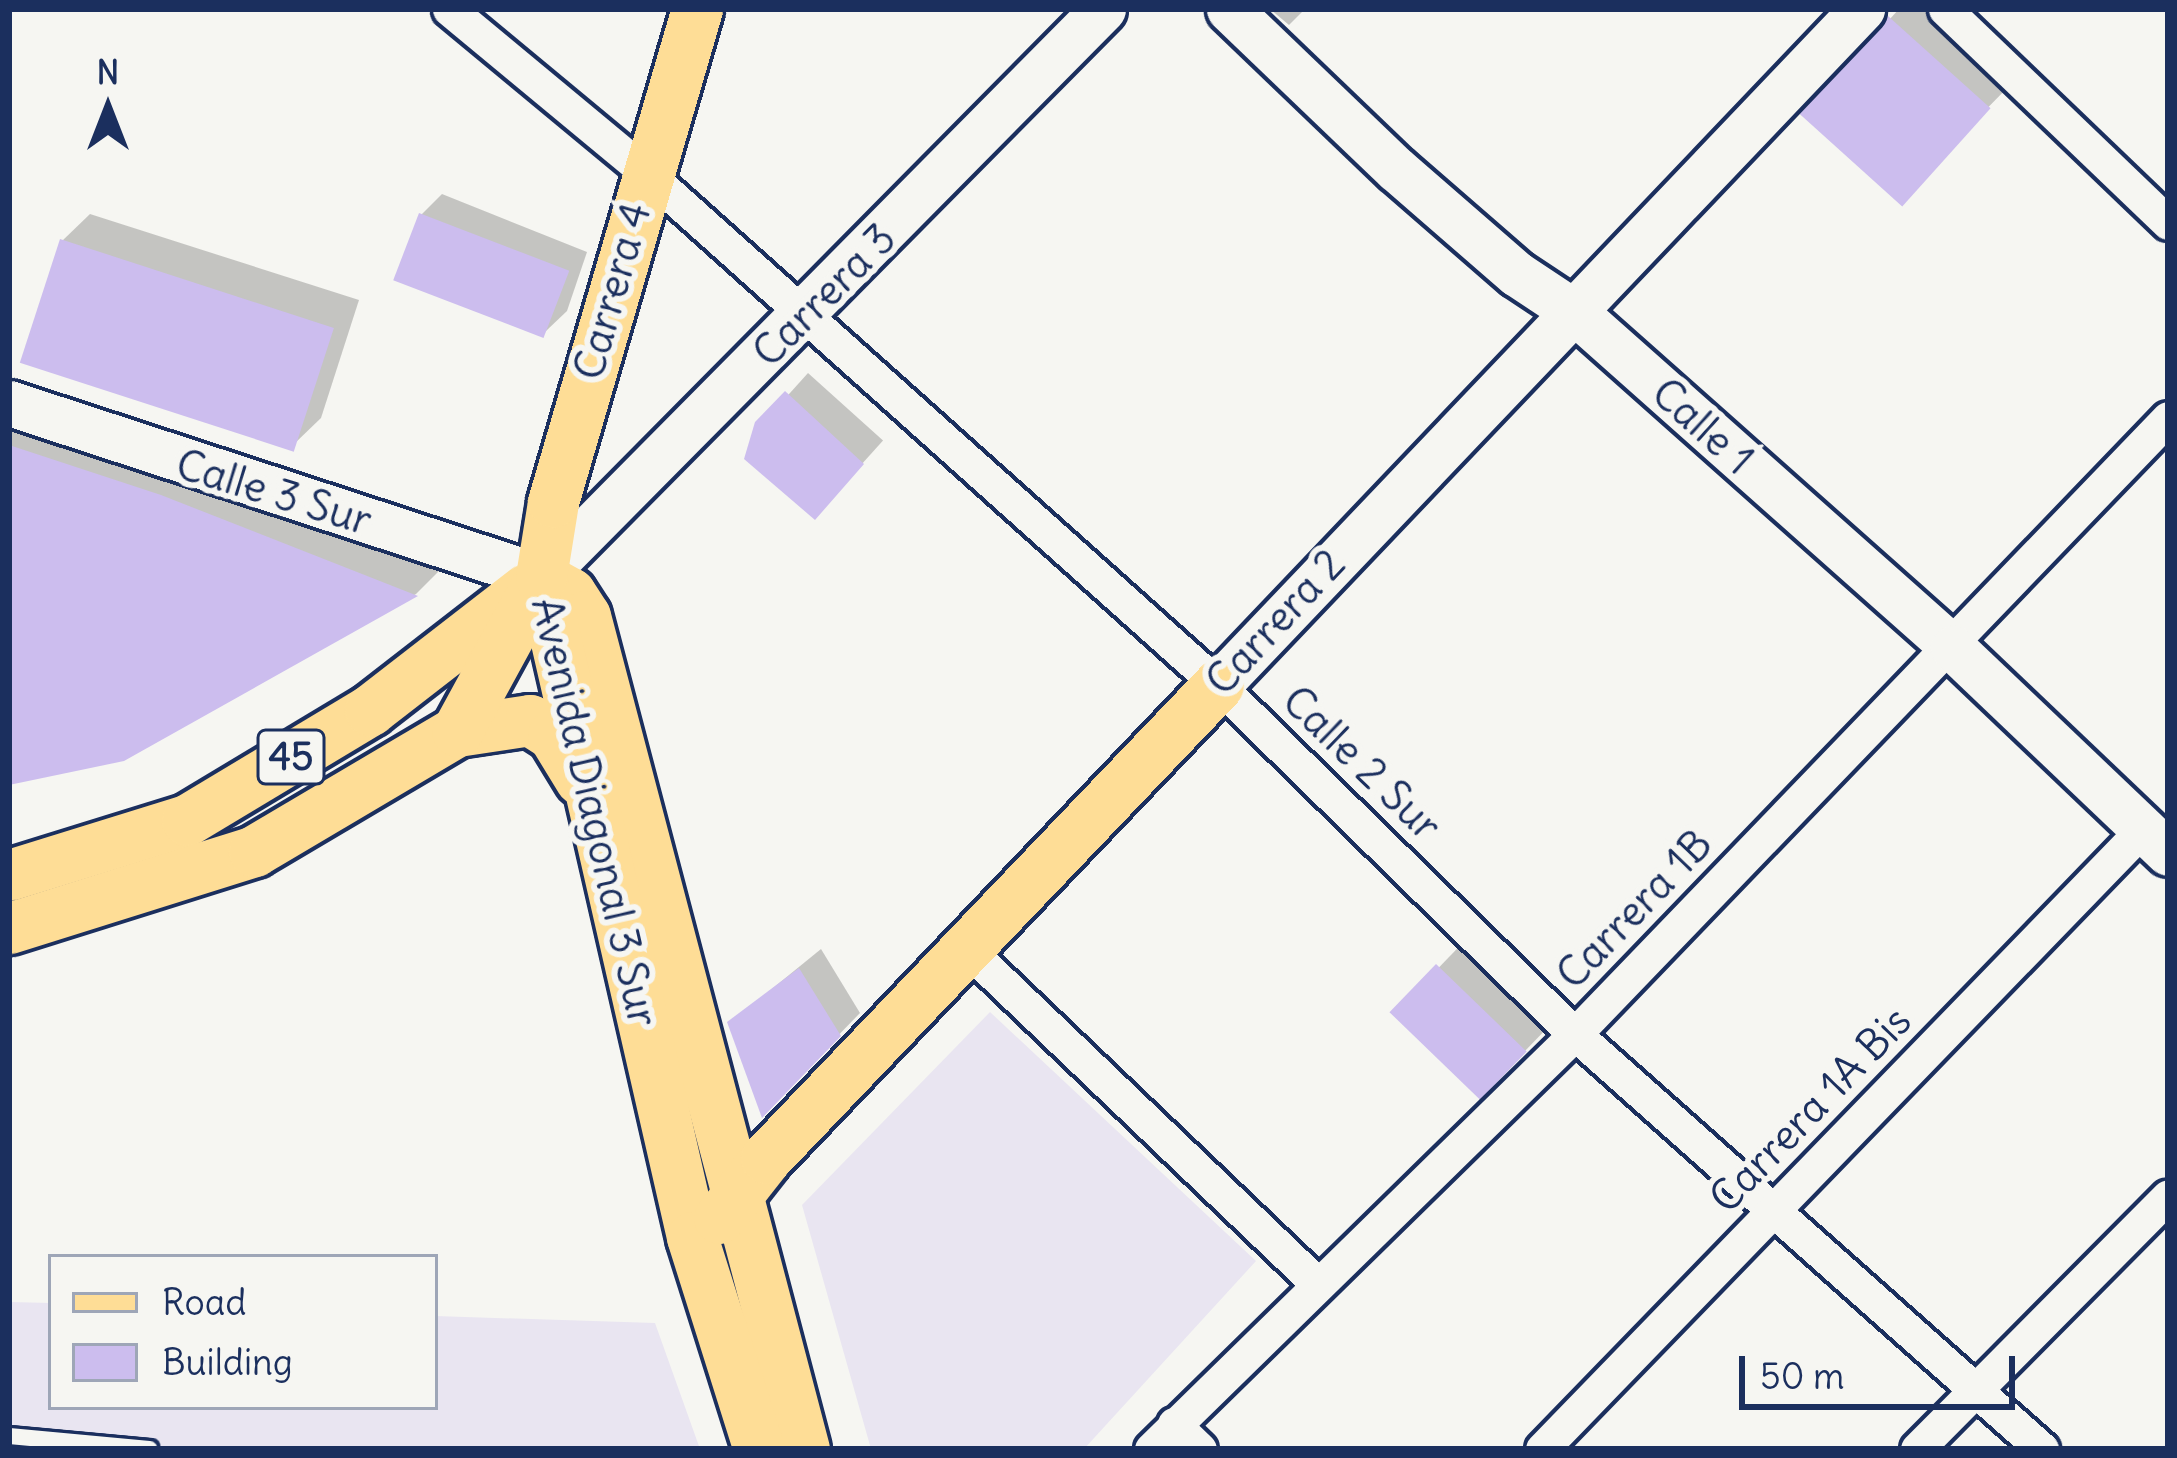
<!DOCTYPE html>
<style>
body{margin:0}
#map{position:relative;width:2177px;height:1458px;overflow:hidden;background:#f6f6f2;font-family:Delius,sans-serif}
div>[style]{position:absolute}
.built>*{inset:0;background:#e9e5f1}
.shadow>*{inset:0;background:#0003;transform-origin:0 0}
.building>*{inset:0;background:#ccbdee;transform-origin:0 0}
.roads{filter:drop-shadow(3px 0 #1b2f5e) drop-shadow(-3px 0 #1b2f5e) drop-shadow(0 3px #1b2f5e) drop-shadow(0 -3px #1b2f5e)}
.lane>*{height:16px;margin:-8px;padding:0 8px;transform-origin:8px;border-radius:8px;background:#f6f6f2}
.street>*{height:33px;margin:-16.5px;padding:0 16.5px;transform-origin:16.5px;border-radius:16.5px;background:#f6f6f2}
.secondary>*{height:45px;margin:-22.5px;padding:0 22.5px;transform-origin:22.5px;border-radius:22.5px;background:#f6f6f2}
.primary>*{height:51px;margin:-25.5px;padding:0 25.5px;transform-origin:25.5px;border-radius:25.5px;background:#fedd96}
span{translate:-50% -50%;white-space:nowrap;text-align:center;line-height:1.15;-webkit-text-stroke:12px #f6f6f2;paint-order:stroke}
.shield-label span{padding:3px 9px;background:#f6f6f2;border:3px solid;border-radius:9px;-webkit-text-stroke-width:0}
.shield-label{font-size:39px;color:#1b2f5e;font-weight:700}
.street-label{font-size:42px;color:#1b2f5e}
.frame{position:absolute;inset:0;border:12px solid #1b2f5e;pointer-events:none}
.legend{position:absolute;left:48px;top:1254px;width:390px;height:156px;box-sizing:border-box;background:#f6f6f2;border:3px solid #9ea6b7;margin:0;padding:15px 21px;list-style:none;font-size:36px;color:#1b2f5e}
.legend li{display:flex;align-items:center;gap:24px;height:60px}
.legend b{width:60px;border:3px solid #9ea6b7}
.north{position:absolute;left:48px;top:48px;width:120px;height:120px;-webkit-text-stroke:9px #f6f6f2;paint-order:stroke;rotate:0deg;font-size:33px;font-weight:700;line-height:48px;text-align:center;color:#1b2f5e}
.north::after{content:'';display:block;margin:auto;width:42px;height:54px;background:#1b2f5e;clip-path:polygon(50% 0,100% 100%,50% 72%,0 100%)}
.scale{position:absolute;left:1739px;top:1356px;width:276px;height:54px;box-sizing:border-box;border:6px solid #1b2f5e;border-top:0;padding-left:15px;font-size:36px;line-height:42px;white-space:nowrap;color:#1b2f5e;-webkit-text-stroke:9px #f6f6f2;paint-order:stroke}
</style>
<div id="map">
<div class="built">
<div style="clip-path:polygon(990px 1012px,1256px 1261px,1084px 1449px,871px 1449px,802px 1205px)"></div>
<div style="clip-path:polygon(9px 1302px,51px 1303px,51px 1407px,435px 1407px,435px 1316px,655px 1323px,700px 1449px,9px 1449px)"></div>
</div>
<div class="shadow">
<div style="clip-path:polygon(1270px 9px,1305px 9px,1289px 25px)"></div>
<div style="clip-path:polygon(1899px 9px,1938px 9px,2015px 80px,1900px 197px,1804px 113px)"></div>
<div style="clip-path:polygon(442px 194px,587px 252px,567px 311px,546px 331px,421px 215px)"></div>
<div style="clip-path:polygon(90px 214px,359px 300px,321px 418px,293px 445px,62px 241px)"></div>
<div style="left:808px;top:373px;width:101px;height:71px;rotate:42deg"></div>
<div style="clip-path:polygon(9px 409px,189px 469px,442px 568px,416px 594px,123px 758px,9px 782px)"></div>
<div style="left:1477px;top:928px;width:120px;height:118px;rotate:44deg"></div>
<div style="clip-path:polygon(821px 949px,860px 1013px,763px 1113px,730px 1023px)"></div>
</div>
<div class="building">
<div style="left:1888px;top:16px;width:138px;height:132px;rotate:42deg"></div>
<div style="left:419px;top:213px;width:161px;height:72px;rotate:21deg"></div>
<div style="left:60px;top:239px;width:288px;height:130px;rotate:18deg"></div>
<div style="clip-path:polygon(785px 391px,864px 464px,815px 520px,744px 459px,755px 422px)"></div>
<div style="clip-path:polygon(9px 445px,161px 495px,418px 596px,124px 761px,9px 785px)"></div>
<div style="left:1436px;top:964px;width:126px;height:67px;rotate:44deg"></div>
<div style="clip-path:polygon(799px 968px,841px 1036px,762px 1118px,727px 1022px)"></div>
</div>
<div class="roads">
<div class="lane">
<div style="left:9px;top:1436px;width:141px;rotate:5.3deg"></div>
</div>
<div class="street">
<div style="left:449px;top:9px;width:255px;rotate:39.7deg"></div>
<div style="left:645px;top:172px;width:769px;rotate:41.84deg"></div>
<div style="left:1218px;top:685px;width:499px;rotate:44.4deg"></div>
<div style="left:1575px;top:1034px;width:625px;rotate:41.63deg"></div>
<div style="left:1945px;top:9px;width:309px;rotate:43.8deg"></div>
<div style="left:965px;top:947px;width:485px;rotate:43.7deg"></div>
<div style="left:1174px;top:1424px;width:36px;rotate:44deg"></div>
<div style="left:1151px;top:1449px;width:593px;rotate:-44.39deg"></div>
<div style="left:1575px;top:1034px;width:855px;rotate:-46.09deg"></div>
<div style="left:1542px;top:1449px;width:862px;rotate:-45.89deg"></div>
<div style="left:1917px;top:1449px;width:356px;rotate:-45.2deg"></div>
</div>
<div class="secondary">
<div style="left:1229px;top:9px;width:231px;rotate:43.8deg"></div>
<div style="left:1396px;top:169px;width:160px;rotate:41deg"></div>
<div style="left:1517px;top:274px;width:71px;rotate:33.5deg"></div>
<div style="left:1576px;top:313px;width:504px;rotate:41.62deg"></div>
<div style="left:1953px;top:648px;width:297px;rotate:43.6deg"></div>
<div style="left:9px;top:403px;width:560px;rotate:18.11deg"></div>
<div style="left:541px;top:577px;width:799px;rotate:-45.3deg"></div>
<div style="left:1218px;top:685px;width:934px;rotate:-46.39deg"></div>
</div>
<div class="primary">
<div style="left:541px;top:577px;width:33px;rotate:29deg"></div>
<div style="left:570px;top:593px;width:27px;rotate:57deg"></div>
<div style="left:585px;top:616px;width:861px;rotate:75.27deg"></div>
<div style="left:544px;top:589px;width:665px;rotate:77.13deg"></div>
<div style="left:692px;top:1237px;width:222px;rotate:72.5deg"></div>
<div style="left:457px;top:731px;width:74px;rotate:-8.6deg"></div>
<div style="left:530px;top:720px;width:27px;rotate:33deg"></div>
<div style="left:553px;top:735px;width:52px;rotate:58.5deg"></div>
<div style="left:9px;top:875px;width:186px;rotate:-17.2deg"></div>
<div style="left:187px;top:820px;width:214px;rotate:-31deg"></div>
<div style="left:370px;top:710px;width:197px;rotate:-37.8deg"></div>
<div style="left:9px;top:928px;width:257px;rotate:-17.4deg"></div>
<div style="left:254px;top:851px;width:236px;rotate:-30.6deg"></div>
<div style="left:457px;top:731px;width:175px;rotate:-61.4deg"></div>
<div style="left:541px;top:577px;width:76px;rotate:-80.9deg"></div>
<div style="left:553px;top:502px;width:514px;rotate:-73.72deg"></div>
<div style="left:719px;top:1218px;width:76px;rotate:-51.9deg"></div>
<div style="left:766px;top:1158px;width:654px;rotate:-46.3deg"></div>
</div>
</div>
<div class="shield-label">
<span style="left:291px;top:757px">45</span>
</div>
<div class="street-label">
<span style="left:612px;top:291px;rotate:-74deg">Carrera 4</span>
<span style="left:824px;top:295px;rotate:-45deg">Carrera 3</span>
<span style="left:1703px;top:426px;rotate:42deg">Calle 1</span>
<span style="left:274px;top:492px;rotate:17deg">Calle 3 Sur</span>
<span style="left:1275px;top:622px;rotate:-47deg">Carrera 2</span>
<span style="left:1362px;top:763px;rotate:44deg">Calle 2 Sur</span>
<span style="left:595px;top:812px;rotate:77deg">Avenida Diagonal 3 Sur</span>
<span style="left:1634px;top:909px;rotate:-46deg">Carrera 1B</span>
<span style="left:1810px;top:1109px;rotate:-46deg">Carrera 1A Bis</span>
</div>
<div class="frame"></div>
<ul class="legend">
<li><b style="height:15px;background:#fedd96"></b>Road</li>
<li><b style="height:33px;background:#ccbdee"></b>Building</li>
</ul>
<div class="north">N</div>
<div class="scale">50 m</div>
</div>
